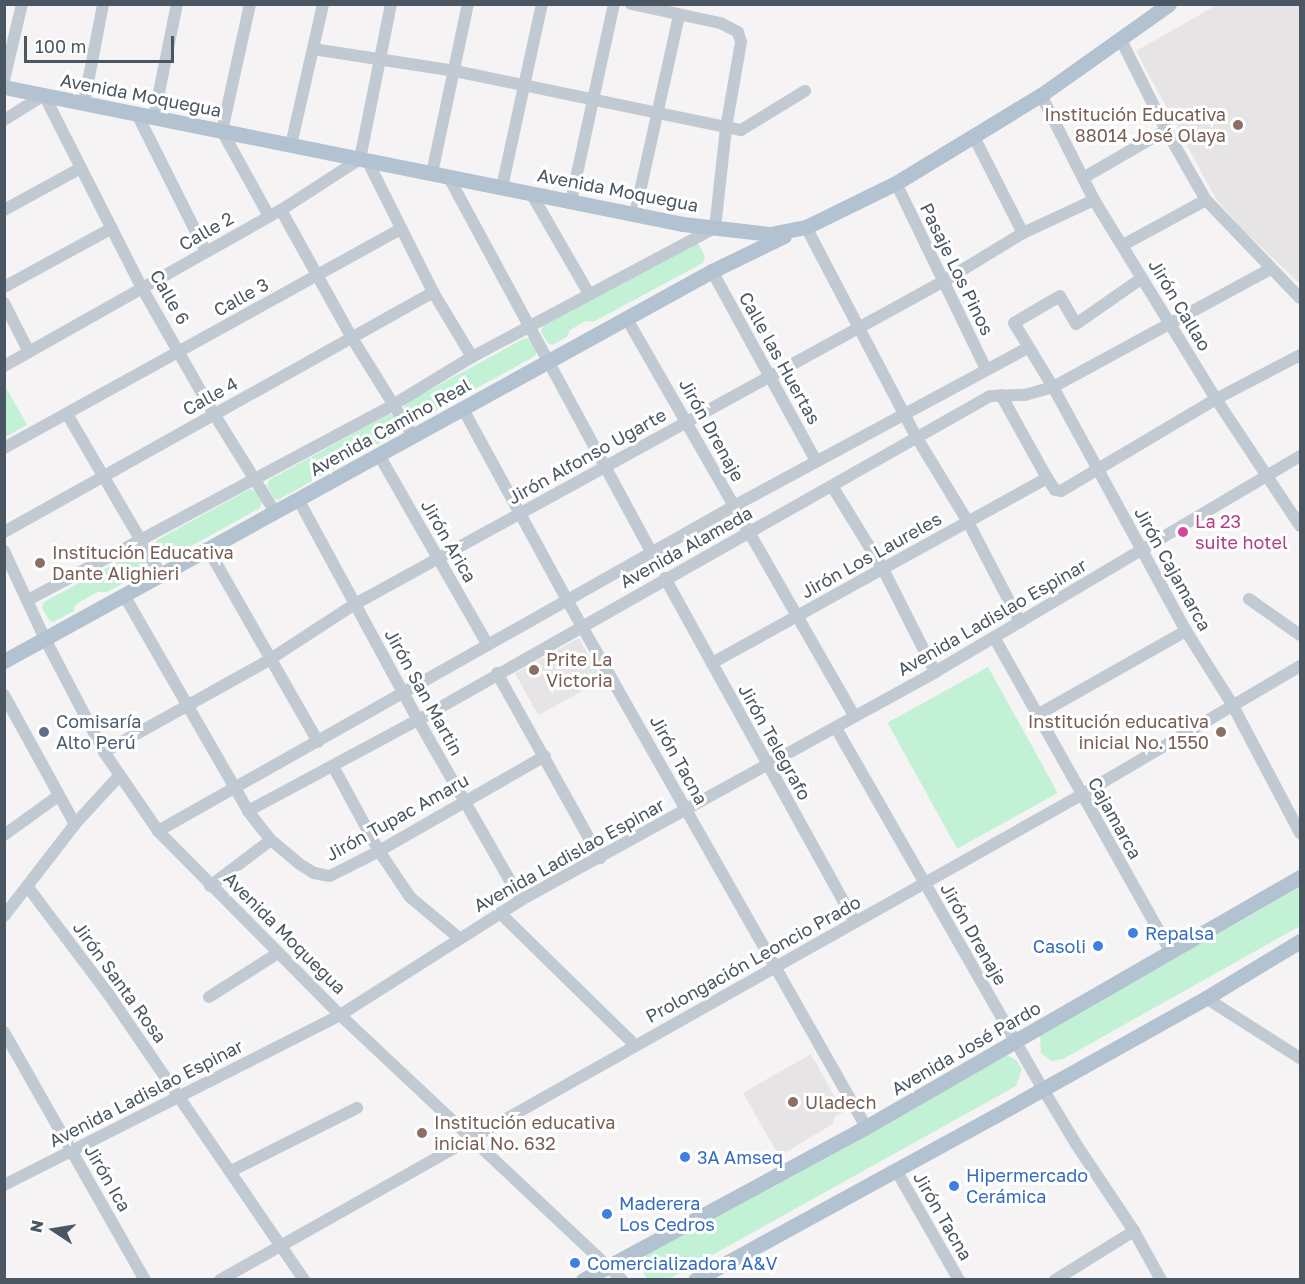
<!DOCTYPE html>
<meta charset="utf-8">
<style>
body{margin:0}
#map{position:relative;width:1305px;height:1284px;overflow:hidden;background:#f5f3f3;font-family:"Golos Text",sans-serif}
div>[style]{position:absolute}
.education>*{inset:0;background:#e6e4e5;transform-origin:0 0}
.green>*{inset:0;background:#c3f1d5;transform-origin:0 0}
.minor>*{height:12px;margin:-6px;padding:0 6px;transform-origin:6px;border-radius:6px;background:#c1cad2}
.major>*{height:15px;margin:-7.5px;padding:0 7.5px;transform-origin:7.5px;border-radius:7.5px;background:#b3c2d1}
.dots>*{width:16px;height:16px;translate:-50% -50%;box-sizing:border-box;border:3px solid #fff;border-radius:50%}
span{translate:-50% -50%;white-space:nowrap;text-align:center;line-height:1.15;-webkit-text-stroke:6px #fff;paint-order:stroke}
.street-label{font-size:18px;color:#4a5661}
.education-label{font-size:18px;color:#785e54}
.right{translate:-100% -50%;text-align:right}
.left{translate:0 -50%;text-align:left}
.hotel-label{font-size:18px;color:#b23c85}
.service-label{font-size:18px;color:#4e5e75}
.shop-label{font-size:18px;color:#366cbe}
.frame{position:absolute;inset:0;border:6px solid #4a5661;pointer-events:none}
.north{position:absolute;left:24px;top:1200px;width:60px;height:60px;-webkit-text-stroke:4px #fff;paint-order:stroke;rotate:282deg;font-size:16px;font-weight:700;line-height:24px;text-align:center;color:#4a5661}
.north::after{content:'';display:block;margin:auto;width:21px;height:27px;background:#4a5661;clip-path:polygon(50% 0,100% 100%,50% 72%,0 100%)}
.scale{position:absolute;left:24px;top:36px;width:150px;height:27px;box-sizing:border-box;border:3px solid #4a5661;border-top:0;padding-left:8px;font-size:18px;line-height:21px;white-space:nowrap;color:#4a5661;-webkit-text-stroke:4px #fff;paint-order:stroke}
</style>
<div id="map">
<div class="education">
<div style="clip-path:polygon(1217px 5px,1298px 5px,1300px 9px,1300px 284px,1240px 227px,1216px 199px,1136px 51px)"></div>
<div style="left:579px;top:638px;width:48px;height:73px;rotate:61deg"></div>
<div style="clip-path:polygon(811px 1054px,843px 1112px,834px 1117px,833px 1124px,779px 1156px,743px 1093px)"></div>
</div>
<div class="green">
<div style="clip-path:polygon(698px 243px,705px 257px,703px 263px,593px 322px,586px 321px,570px 330px,567px 337px,552px 345px,548px 343px,541px 332px,543px 326px)"></div>
<div style="clip-path:polygon(525px 338px,530px 339px,537px 351px,535px 356px,414px 423px,410px 421px,404px 409px,406px 403px)"></div>
<div style="clip-path:polygon(5px 386px,27px 425px,5px 437px,4px 437px)"></div>
<div style="clip-path:polygon(389px 414px,394px 416px,401px 427px,398px 433px,278px 500px,274px 498px,267px 486px,269px 480px)"></div>
<div style="clip-path:polygon(250px 489px,255px 491px,262px 502px,260px 508px,166px 560px,161px 558px,155px 546px,157px 540px)"></div>
<div style="clip-path:polygon(138px 551px,143px 553px,150px 564px,147px 570px,107px 592px,97px 592px,75px 605px,74px 611px,53px 622px,49px 620px,42px 608px,44px 602px)"></div>
<div style="left:988px;top:667px;width:144px;height:115px;rotate:61deg"></div>
<div style="clip-path:polygon(1300px 887px,1300px 926px,1063px 1059px,1051px 1061px,1041px 1053px,1040px 1035px)"></div>
<div style="clip-path:polygon(1005px 1054px,1016px 1060px,1022px 1069px,1016px 1086px,669px 1279px,648px 1279px,645px 1276px,642px 1265px,645px 1254px)"></div>
</div>
<div class="minor">
<div style="left:250px;top:4px;width:130px;rotate:102.4deg"></div>
<div style="left:222px;top:131px;width:97px;rotate:61.1deg"></div>
<div style="left:1120px;top:38px;width:103px;rotate:63.4deg"></div>
<div style="left:1166px;top:130px;width:81px;rotate:60.3deg"></div>
<div style="left:1206px;top:200px;width:136px;rotate:46.2deg"></div>
<div style="left:313px;top:49px;width:144px;rotate:8.8deg"></div>
<div style="left:455px;top:71px;width:292px;rotate:11.7deg"></div>
<div style="left:741px;top:130px;width:75px;rotate:-31.4deg"></div>
<div style="left:4px;top:80px;width:78px;rotate:-76.7deg"></div>
<div style="left:1041px;top:95px;width:118px;rotate:63.2deg"></div>
<div style="left:1094px;top:200px;width:233px;rotate:58.5deg"></div>
<div style="left:1216px;top:399px;width:152px;rotate:56.5deg"></div>
<div style="left:84px;top:103px;width:101px;rotate:-79.1deg"></div>
<div style="left:137px;top:114px;width:154px;rotate:63.4deg"></div>
<div style="left:154px;top:117px;width:115px;rotate:-78.5deg"></div>
<div style="left:4px;top:120px;width:47px;rotate:-32deg"></div>
<div style="left:44px;top:95px;width:216px;rotate:63.1deg"></div>
<div style="left:142px;top:288px;width:145px;rotate:60.3deg"></div>
<div style="left:214px;top:414px;width:115px;rotate:58.1deg"></div>
<div style="left:974px;top:137px;width:108px;rotate:63deg"></div>
<div style="left:291px;top:145px;width:145px;rotate:-77.2deg"></div>
<div style="left:367px;top:160px;width:148px;rotate:63.4deg"></div>
<div style="left:433px;top:292px;width:76px;rotate:59deg"></div>
<div style="left:432px;top:173px;width:173px;rotate:-78deg"></div>
<div style="left:448px;top:176px;width:429px;rotate:61.6deg"></div>
<div style="left:1083px;top:178px;width:96px;rotate:-30deg"></div>
<div style="left:896px;top:183px;width:207px;rotate:64.2deg"></div>
<div style="left:502px;top:187px;width:187px;rotate:-77.7deg"></div>
<div style="left:531px;top:193px;width:116px;rotate:60.1deg"></div>
<div style="left:571px;top:201px;width:202px;rotate:-77.7deg"></div>
<div style="left:4px;top:210px;width:85px;rotate:-28.7deg"></div>
<div style="left:281px;top:210px;width:146px;rotate:61deg"></div>
<div style="left:352px;top:338px;width:115px;rotate:58.1deg"></div>
<div style="left:635px;top:214px;width:204px;rotate:-77.5deg"></div>
<div style="left:806px;top:227px;width:238px;rotate:62.3deg"></div>
<div style="left:917px;top:438px;width:98px;rotate:58.7deg"></div>
<div style="left:968px;top:522px;width:113px;rotate:62.5deg"></div>
<div style="left:1123px;top:245px;width:94px;rotate:-28.5deg"></div>
<div style="left:712px;top:271px;width:217px;rotate:61.3deg"></div>
<div style="left:1142px;top:278px;width:80px;rotate:145.1deg"></div>
<div style="left:1076px;top:324px;width:32px;rotate:-120deg"></div>
<div style="left:1060px;top:296px;width:53px;rotate:149.6deg"></div>
<div style="left:1014px;top:323px;width:75px;rotate:58.6deg"></div>
<div style="left:1053px;top:387px;width:278px;rotate:61.4deg"></div>
<div style="left:1186px;top:631px;width:86px;rotate:57.8deg"></div>
<div style="left:1232px;top:704px;width:146px;rotate:62.2deg"></div>
<div style="left:4px;top:287px;width:123px;rotate:-28.6deg"></div>
<div style="left:4px;top:303px;width:55px;rotate:63deg"></div>
<div style="left:627px;top:319px;width:456px;rotate:60.2deg"></div>
<div style="left:4px;top:366px;width:318px;rotate:-29.4deg"></div>
<div style="left:281px;top:210px;width:94px;rotate:-32.8deg"></div>
<div style="left:360px;top:159px;width:158px;rotate:-78.7deg"></div>
<div style="left:1001px;top:395px;width:95px;rotate:61deg"></div>
<div style="left:1047px;top:478px;width:14px;rotate:56deg"></div>
<div style="left:1055px;top:490px;width:6px;rotate:9deg"></div>
<div style="left:1061px;top:491px;width:180px;rotate:-30.7deg"></div>
<div style="left:1216px;top:399px;width:95px;rotate:-27.6deg"></div>
<div style="left:463px;top:409px;width:217px;rotate:61.4deg"></div>
<div style="left:567px;top:600px;width:606px;rotate:60.43deg"></div>
<div style="left:67px;top:414px;width:186px;rotate:59.7deg"></div>
<div style="left:4px;top:448px;width:453px;rotate:-28.9deg"></div>
<div style="left:379px;top:455px;width:219px;rotate:60.2deg"></div>
<div style="left:832px;top:486px;width:97px;rotate:58.4deg"></div>
<div style="left:883px;top:569px;width:115px;rotate:63.2deg"></div>
<div style="left:298px;top:499px;width:251px;rotate:61.5deg"></div>
<div style="left:418px;top:720px;width:207px;rotate:60.2deg"></div>
<div style="left:4px;top:532px;width:492px;rotate:-29.2deg"></div>
<div style="left:208px;top:549px;width:222px;rotate:60.3deg"></div>
<div style="left:4px;top:551px;width:97px;rotate:65deg"></div>
<div style="left:45px;top:639px;width:127px;rotate:62.4deg"></div>
<div style="left:104px;top:752px;width:96px;rotate:55.6deg"></div>
<div style="left:158px;top:831px;width:259px;rotate:45.3deg"></div>
<div style="left:340px;top:1015px;width:387px;rotate:43.2deg"></div>
<div style="left:665px;top:578px;width:393px;rotate:61.1deg"></div>
<div style="left:124px;top:595px;width:249px;rotate:60.1deg"></div>
<div style="left:248px;top:811px;width:193px;rotate:-28.2deg"></div>
<div style="left:418px;top:720px;width:657px;rotate:-29.53deg"></div>
<div style="left:990px;top:396px;width:35px;rotate:-2deg"></div>
<div style="left:1025px;top:395px;width:29px;rotate:-16deg"></div>
<div style="left:1053px;top:387px;width:247px;rotate:-28.5deg"></div>
<div style="left:1249px;top:599px;width:62px;rotate:35.2deg"></div>
<div style="left:28px;top:600px;width:414px;rotate:-28.1deg"></div>
<div style="left:393px;top:405px;width:92px;rotate:-31.3deg"></div>
<div style="left:472px;top:357px;width:275px;rotate:-28deg"></div>
<div style="left:715px;top:228px;width:101px;rotate:-83.7deg"></div>
<div style="left:726px;top:128px;width:87px;rotate:-80.1deg"></div>
<div style="left:741px;top:42px;width:10px;rotate:-107deg"></div>
<div style="left:738px;top:32px;width:20px;rotate:-153deg"></div>
<div style="left:720px;top:23px;width:91px;rotate:-167.9deg"></div>
<div style="left:994px;top:637px;width:362px;rotate:60.7deg"></div>
<div style="left:712px;top:663px;width:383px;rotate:-28.9deg"></div>
<div style="left:497px;top:673px;width:212px;rotate:60.9deg"></div>
<div style="left:4px;top:695px;width:147px;rotate:61.2deg"></div>
<div style="left:1039px;top:714px;width:169px;rotate:-29.5deg"></div>
<div style="left:836px;top:728px;width:416px;rotate:60.2deg"></div>
<div style="left:1043px;top:1089px;width:64px;rotate:59deg"></div>
<div style="left:1076px;top:1144px;width:105px;rotate:56.3deg"></div>
<div style="left:1134px;top:1231px;width:56px;rotate:61.1deg"></div>
<div style="left:104px;top:752px;width:189px;rotate:-29.1deg"></div>
<div style="left:269px;top:660px;width:103px;rotate:-33.1deg"></div>
<div style="left:355px;top:604px;width:672px;rotate:-28.74deg"></div>
<div style="left:944px;top:281px;width:92px;rotate:-31.3deg"></div>
<div style="left:1023px;top:233px;width:78px;rotate:-24.9deg"></div>
<div style="left:333px;top:766px;width:97px;rotate:61.6deg"></div>
<div style="left:379px;top:851px;width:55px;rotate:56deg"></div>
<div style="left:410px;top:897px;width:64px;rotate:39.9deg"></div>
<div style="left:248px;top:811px;width:37px;rotate:52deg"></div>
<div style="left:271px;top:840px;width:35px;rotate:40deg"></div>
<div style="left:298px;top:863px;width:19px;rotate:32deg"></div>
<div style="left:314px;top:873px;width:16px;rotate:11deg"></div>
<div style="left:330px;top:876px;width:55px;rotate:-27deg"></div>
<div style="left:379px;top:851px;width:191px;rotate:-29.8deg"></div>
<div style="left:158px;top:831px;width:661px;rotate:-29.43deg"></div>
<div style="left:734px;top:506px;width:333px;rotate:-28.3deg"></div>
<div style="left:4px;top:835px;width:67px;rotate:-35.8deg"></div>
<div style="left:27px;top:886px;width:136px;rotate:53deg"></div>
<div style="left:109px;top:995px;width:345px;rotate:55.6deg"></div>
<div style="left:210px;top:886px;width:76px;rotate:-37deg"></div>
<div style="left:500px;top:913px;width:189px;rotate:44.4deg"></div>
<div style="left:4px;top:916px;width:116px;rotate:-52.3deg"></div>
<div style="left:75px;top:824px;width:65px;rotate:-47.5deg"></div>
<div style="left:209px;top:997px;width:82px;rotate:-32.5deg"></div>
<div style="left:1206px;top:998px;width:112px;rotate:32.6deg"></div>
<div style="left:4px;top:1032px;width:285px;rotate:60.4deg"></div>
<div style="left:896px;top:1170px;width:127px;rotate:60.2deg"></div>
<div style="left:231px;top:1171px;width:141px;rotate:-26.6deg"></div>
<div style="left:4px;top:1185px;width:377px;rotate:-26.8deg"></div>
<div style="left:340px;top:1015px;width:214px;rotate:-32.4deg"></div>
<div style="left:521px;top:900px;width:473px;rotate:-28.8deg"></div>
<div style="left:935px;top:672px;width:424px;rotate:-30.6deg"></div>
<div style="left:220px;top:1280px;width:988px;rotate:-29.39deg"></div>
<div style="left:1081px;top:795px;width:254px;rotate:-30.5deg"></div>
<div style="left:1055px;top:1280px;width:93px;rotate:-31.8deg"></div>
</div>
<div class="major">
<div style="left:4px;top:87px;width:693px;rotate:11.41deg"></div>
<div style="left:683px;top:224px;width:88px;rotate:6.6deg"></div>
<div style="left:770px;top:234px;width:37px;rotate:-11deg"></div>
<div style="left:806px;top:227px;width:100px;rotate:-26.1deg"></div>
<div style="left:896px;top:183px;width:170px;rotate:-31.3deg"></div>
<div style="left:1041px;top:95px;width:157px;rotate:-35.4deg"></div>
<div style="left:4px;top:661px;width:808px;rotate:-28.85deg"></div>
<div style="left:712px;top:271px;width:80px;rotate:-25.9deg"></div>
<div style="left:583px;top:1280px;width:322px;rotate:-28.4deg"></div>
<div style="left:866px;top:1127px;width:501px;rotate:-29.94deg"></div>
<div style="left:695px;top:1280px;width:340px;rotate:-28.7deg"></div>
<div style="left:993px;top:1117px;width:244px;rotate:-29.2deg"></div>
<div style="left:1206px;top:998px;width:110px;rotate:-31.2deg"></div>
</div>
<div class="dots">
<div style="left:1238px;top:125px;background:#8d6e63"></div>
<div style="left:1183px;top:532px;background:#d1479c"></div>
<div style="left:40px;top:563px;background:#8d6e63"></div>
<div style="left:534px;top:670px;background:#8d6e63"></div>
<div style="left:44px;top:732px;background:#5c6f8a"></div>
<div style="left:1221px;top:732px;background:#8d6e63"></div>
<div style="left:1133px;top:933px;background:#3f7fe0"></div>
<div style="left:1098px;top:946px;background:#3f7fe0"></div>
<div style="left:793px;top:1102px;background:#8d6e63"></div>
<div style="left:422px;top:1133px;background:#8d6e63"></div>
<div style="left:685px;top:1157px;background:#3f7fe0"></div>
<div style="left:954px;top:1186px;background:#3f7fe0"></div>
<div style="left:607px;top:1214px;background:#3f7fe0"></div>
<div style="left:575px;top:1263px;background:#3f7fe0"></div>
</div>
<div class="street-label">
<span style="left:141px;top:95px;rotate:11deg">Avenida Moquegua</span>
<span style="left:618px;top:190px;rotate:11deg">Avenida Moquegua</span>
<span style="left:206px;top:231px;rotate:-30deg">Calle 2</span>
<span style="left:957px;top:269px;rotate:64deg">Pasaje Los Pinos</span>
<span style="left:170px;top:297px;rotate:60deg">Calle 6</span>
<span style="left:241px;top:297px;rotate:-29deg">Calle 3</span>
<span style="left:1180px;top:305px;rotate:59deg">Jirón Callao</span>
<span style="left:780px;top:358px;rotate:61deg">Calle las Huertas</span>
<span style="left:210px;top:396px;rotate:-29deg">Calle 4</span>
<span style="left:390px;top:427px;rotate:-29deg">Avenida Camino Real</span>
<span style="left:712px;top:430px;rotate:61deg">Jirón Drenaje</span>
<span style="left:587px;top:456px;rotate:-29deg">Jirón Alfonso Ugarte</span>
<span style="left:449px;top:541px;rotate:60deg">Jirón Arica</span>
<span style="left:686px;top:547px;rotate:-29deg">Avenida Alameda</span>
<span style="left:871px;top:555px;rotate:-29deg">Jirón Los Laureles</span>
<span style="left:1173px;top:569px;rotate:61deg">Jirón Cajamarca</span>
<span style="left:992px;top:617px;rotate:-30deg">Avenida Ladislao Espinar</span>
<span style="left:424px;top:692px;rotate:61deg">Jirón San Martin</span>
<span style="left:775px;top:742px;rotate:61deg">Jirón Telegrafo</span>
<span style="left:679px;top:760px;rotate:61deg">Jirón Tacna</span>
<span style="left:397px;top:817px;rotate:-29deg">Jirón Tupac Amaru</span>
<span style="left:1115px;top:818px;rotate:61deg">Cajamarca</span>
<span style="left:569px;top:855px;rotate:-29deg">Avenida Ladislao Espinar</span>
<span style="left:285px;top:933px;rotate:45deg">Avenida Moquegua</span>
<span style="left:974px;top:934px;rotate:60deg">Jirón Drenaje</span>
<span style="left:753px;top:959px;rotate:-29deg">Prolongación Leoncio Prado</span>
<span style="left:120px;top:982px;rotate:54deg">Jirón Santa Rosa</span>
<span style="left:966px;top:1048px;rotate:-30deg">Avenida José Pardo</span>
<span style="left:146px;top:1093px;rotate:-27deg">Avenida Ladislao Espinar</span>
<span style="left:108px;top:1178px;rotate:60deg">Jirón Ica</span>
<span style="left:943px;top:1216px;rotate:60deg">Jirón Tacna</span>
</div>
<div class="education-label">
<span class="right" style="left:1226px;top:125px">Institución Educativa<br>88014 José Olaya</span>
<span class="left" style="left:52px;top:563px">Institución Educativa<br>Dante Alighieri</span>
<span class="left" style="left:546px;top:670px">Prite La<br>Victoria</span>
<span class="right" style="left:1209px;top:732px">Institución educativa<br>inicial No. 1550</span>
<span class="left" style="left:805px;top:1102px">Uladech</span>
<span class="left" style="left:434px;top:1133px">Institución educativa<br>inicial No. 632</span>
</div>
<div class="hotel-label">
<span class="left" style="left:1195px;top:532px">La 23<br>suite hotel</span>
</div>
<div class="service-label">
<span class="left" style="left:56px;top:732px">Comisaría<br>Alto Perú</span>
</div>
<div class="shop-label">
<span class="left" style="left:1145px;top:933px">Repalsa</span>
<span class="right" style="left:1086px;top:946px">Casoli</span>
<span class="left" style="left:697px;top:1157px">3A Amseq</span>
<span class="left" style="left:966px;top:1186px">Hipermercado<br>Cerámica</span>
<span class="left" style="left:619px;top:1214px">Maderera<br>Los Cedros</span>
<span class="left" style="left:587px;top:1263px">Comercializadora A&amp;V</span>
</div>
<div class="frame"></div>
<div class="north">N</div>
<div class="scale">100 m</div>
</div>
